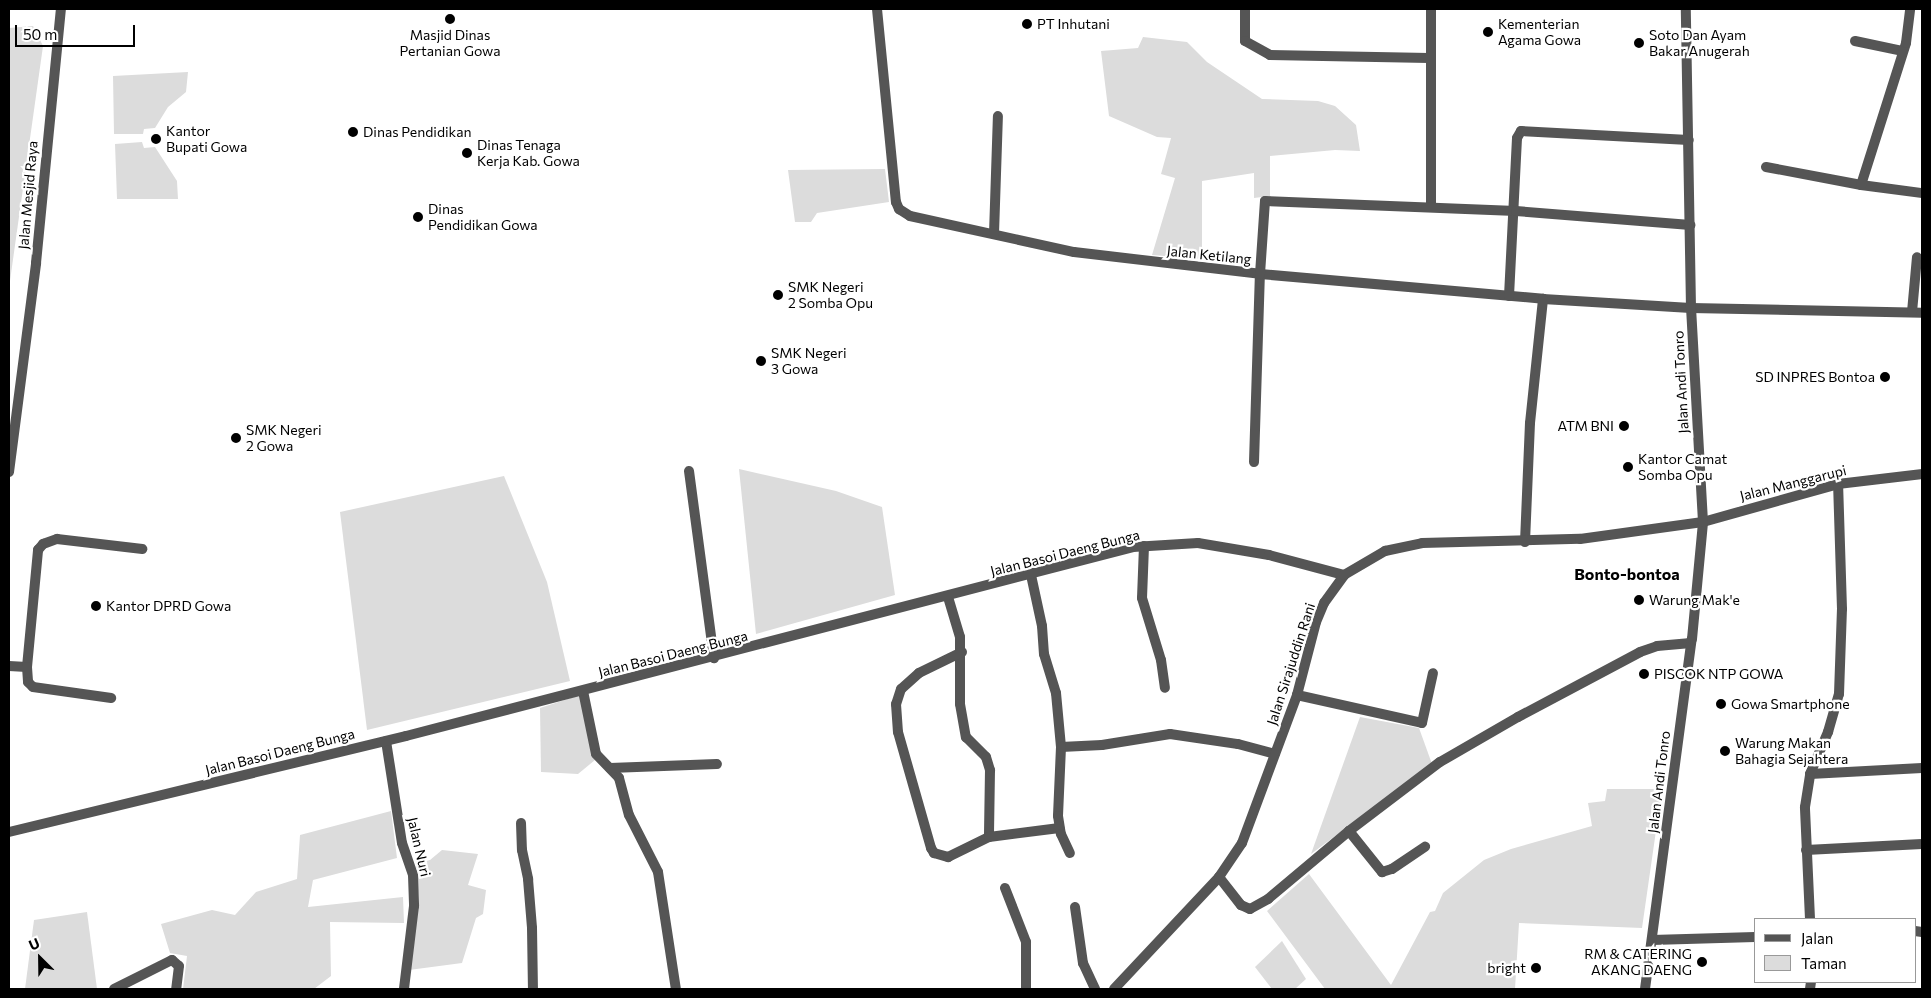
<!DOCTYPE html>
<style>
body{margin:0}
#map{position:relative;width:1931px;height:998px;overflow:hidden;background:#fff;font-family:Commissioner,sans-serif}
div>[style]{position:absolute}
.green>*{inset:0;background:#dcdcdc}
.minor>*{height:10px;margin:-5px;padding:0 5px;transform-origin:5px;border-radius:5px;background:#555}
.tertiary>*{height:10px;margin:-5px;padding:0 5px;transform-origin:5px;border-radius:5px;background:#555}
.dots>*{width:14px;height:14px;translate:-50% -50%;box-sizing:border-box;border:2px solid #fff;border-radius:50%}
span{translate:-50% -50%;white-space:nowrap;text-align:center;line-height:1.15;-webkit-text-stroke:4.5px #fff;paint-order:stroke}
.poi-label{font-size:14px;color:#000}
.left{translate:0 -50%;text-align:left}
.right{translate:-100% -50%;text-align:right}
.street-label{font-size:14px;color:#000}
.quarter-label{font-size:16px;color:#000;font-weight:700}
.frame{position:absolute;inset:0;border:10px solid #000;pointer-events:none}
.legend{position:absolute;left:1754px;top:918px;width:162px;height:65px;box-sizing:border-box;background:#fff;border:1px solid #999;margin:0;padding:6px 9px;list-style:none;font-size:15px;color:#000}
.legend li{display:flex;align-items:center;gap:10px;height:25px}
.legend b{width:25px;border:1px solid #999}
.north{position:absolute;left:15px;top:933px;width:50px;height:50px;-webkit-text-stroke:4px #fff;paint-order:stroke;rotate:337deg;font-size:14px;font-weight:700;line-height:20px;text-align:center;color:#000}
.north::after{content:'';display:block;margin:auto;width:18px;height:22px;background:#000;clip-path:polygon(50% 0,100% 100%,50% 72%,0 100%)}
.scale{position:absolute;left:15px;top:25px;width:120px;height:22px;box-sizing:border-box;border:2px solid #000;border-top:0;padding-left:6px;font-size:15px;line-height:18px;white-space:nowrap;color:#000;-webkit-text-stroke:4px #fff;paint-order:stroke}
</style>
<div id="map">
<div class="green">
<div style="clip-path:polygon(33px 26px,43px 46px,9px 288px,9px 28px)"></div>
<div style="clip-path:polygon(1143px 37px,1187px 42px,1207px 62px,1262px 99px,1318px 101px,1335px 106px,1356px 125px,1360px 151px,1335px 150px,1270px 156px,1270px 196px,1254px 198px,1254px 173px,1202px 181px,1202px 259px,1152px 255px,1175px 178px,1161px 174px,1171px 138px,1157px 137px,1109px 116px,1101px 51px,1138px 48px)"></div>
<div style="clip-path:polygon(188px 72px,186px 92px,168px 107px,155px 128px,144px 129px,143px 134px,114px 134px,113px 76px)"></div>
<div style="clip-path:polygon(142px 142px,144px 148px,155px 147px,177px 181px,178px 199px,117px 199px,115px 144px)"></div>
<div style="clip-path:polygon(885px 169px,889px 202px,817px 213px,811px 222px,795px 222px,788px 170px)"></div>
<div style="clip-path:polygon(739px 469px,836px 491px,882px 507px,895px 595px,756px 634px)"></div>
<div style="clip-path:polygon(504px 476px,547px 582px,570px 681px,367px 730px,340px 512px)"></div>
<div style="clip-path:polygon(580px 695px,595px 760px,578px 774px,541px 772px,540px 708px)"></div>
<div style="clip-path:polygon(1360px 717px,1419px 728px,1432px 764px,1311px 854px)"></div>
<div style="clip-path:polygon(1607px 789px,1662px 789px,1642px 928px,1519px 923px,1515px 989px,1325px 989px,1267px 911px,1309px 874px,1391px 985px,1430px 912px,1435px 911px,1443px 893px,1484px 860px,1511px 849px,1592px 826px,1588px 803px,1605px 801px)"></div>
<div style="clip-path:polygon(391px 811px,397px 858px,313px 880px,308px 907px,403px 897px,404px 923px,330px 922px,331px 976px,314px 989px,183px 989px,187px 956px,170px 953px,161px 924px,212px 910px,235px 915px,256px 892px,297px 879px,300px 835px)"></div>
<div style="clip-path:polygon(442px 850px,478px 854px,468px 885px,486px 890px,483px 914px,476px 918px,462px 963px,409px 970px,419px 903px,416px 864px,430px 860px)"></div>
<div style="clip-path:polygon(87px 912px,97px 989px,25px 989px,34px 920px)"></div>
<div style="clip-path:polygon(1282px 941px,1306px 979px,1295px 989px,1272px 989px,1255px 967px)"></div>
</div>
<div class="minor">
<div style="left:877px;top:9px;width:194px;rotate:84.4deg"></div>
<div style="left:896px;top:202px;width:8px;rotate:67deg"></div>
<div style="left:899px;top:209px;width:13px;rotate:32deg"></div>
<div style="left:910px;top:216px;width:168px;rotate:12.4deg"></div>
<div style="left:1074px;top:252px;width:187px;rotate:6.7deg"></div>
<div style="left:1260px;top:274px;width:284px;rotate:5deg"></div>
<div style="left:1543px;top:299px;width:148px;rotate:3.5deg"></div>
<div style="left:1691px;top:308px;width:231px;rotate:1.2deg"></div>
<div style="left:1245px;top:9px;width:32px;rotate:90deg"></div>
<div style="left:1245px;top:41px;width:29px;rotate:29deg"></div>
<div style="left:1270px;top:55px;width:159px;rotate:1.1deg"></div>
<div style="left:1431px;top:9px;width:197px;rotate:90deg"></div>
<div style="left:1855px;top:41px;width:48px;rotate:12deg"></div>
<div style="left:1766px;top:167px;width:97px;rotate:10.7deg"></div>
<div style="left:1861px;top:185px;width:62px;rotate:7.5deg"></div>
<div style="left:1861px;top:185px;width:149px;rotate:-72.4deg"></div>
<div style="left:1906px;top:43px;width:34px;rotate:-83deg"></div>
<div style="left:994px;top:234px;width:118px;rotate:-88.1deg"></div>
<div style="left:1509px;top:296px;width:158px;rotate:-87.1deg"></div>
<div style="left:1517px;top:138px;width:8px;rotate:-60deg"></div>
<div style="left:1521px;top:131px;width:168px;rotate:3.1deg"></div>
<div style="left:1912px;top:312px;width:55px;rotate:-84.8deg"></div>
<div style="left:1254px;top:462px;width:188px;rotate:-88.2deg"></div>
<div style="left:1260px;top:274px;width:73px;rotate:-86.1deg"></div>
<div style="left:1265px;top:201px;width:251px;rotate:2.3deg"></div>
<div style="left:1516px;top:211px;width:175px;rotate:4.6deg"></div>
<div style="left:689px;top:471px;width:189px;rotate:82.4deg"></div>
<div style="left:1703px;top:522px;width:140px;rotate:-15.7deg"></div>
<div style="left:1838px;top:484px;width:85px;rotate:-6.8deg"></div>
<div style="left:1525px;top:542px;width:119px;rotate:-87.6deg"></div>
<div style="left:1530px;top:423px;width:125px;rotate:-84deg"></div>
<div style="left:1144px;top:546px;width:52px;rotate:92.2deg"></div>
<div style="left:1142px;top:598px;width:65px;rotate:73deg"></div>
<div style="left:1161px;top:660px;width:28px;rotate:82deg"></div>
<div style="left:1031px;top:575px;width:52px;rotate:77.8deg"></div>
<div style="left:1042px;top:626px;width:28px;rotate:86deg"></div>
<div style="left:1044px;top:654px;width:41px;rotate:72.9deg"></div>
<div style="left:1056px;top:693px;width:54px;rotate:84.7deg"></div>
<div style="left:1061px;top:747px;width:41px;rotate:-2.8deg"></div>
<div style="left:1102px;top:745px;width:69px;rotate:-9.2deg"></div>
<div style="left:1170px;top:734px;width:69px;rotate:8.4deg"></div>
<div style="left:1238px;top:744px;width:38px;rotate:15deg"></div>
<div style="left:948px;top:597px;width:42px;rotate:73.3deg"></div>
<div style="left:960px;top:637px;width:67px;rotate:90deg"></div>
<div style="left:960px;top:704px;width:34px;rotate:80deg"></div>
<div style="left:966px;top:737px;width:28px;rotate:45deg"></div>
<div style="left:986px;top:757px;width:14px;rotate:73deg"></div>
<div style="left:990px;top:770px;width:67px;rotate:90.9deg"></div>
<div style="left:962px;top:652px;width:48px;rotate:154deg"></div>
<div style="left:919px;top:673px;width:24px;rotate:138deg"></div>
<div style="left:901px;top:689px;width:16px;rotate:108deg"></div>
<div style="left:896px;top:704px;width:28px;rotate:86deg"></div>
<div style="left:898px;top:732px;width:121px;rotate:74.1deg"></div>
<div style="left:931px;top:848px;width:6px;rotate:59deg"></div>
<div style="left:934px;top:853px;width:15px;rotate:16deg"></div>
<div style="left:948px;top:857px;width:46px;rotate:-26deg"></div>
<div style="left:989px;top:837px;width:71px;rotate:-7.3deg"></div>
<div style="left:9px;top:666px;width:18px;rotate:3deg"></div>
<div style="left:27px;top:667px;width:118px;rotate:-84.6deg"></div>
<div style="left:38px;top:550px;width:8px;rotate:-50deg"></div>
<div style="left:43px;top:544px;width:15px;rotate:-20deg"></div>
<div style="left:57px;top:539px;width:86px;rotate:6.7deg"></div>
<div style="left:27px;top:667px;width:15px;rotate:86deg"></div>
<div style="left:28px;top:682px;width:7px;rotate:45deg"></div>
<div style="left:33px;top:687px;width:79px;rotate:8deg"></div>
<div style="left:583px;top:691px;width:64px;rotate:78.3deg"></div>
<div style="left:596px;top:754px;width:33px;rotate:46deg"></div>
<div style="left:619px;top:778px;width:38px;rotate:75deg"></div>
<div style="left:629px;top:815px;width:64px;rotate:63deg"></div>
<div style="left:658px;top:872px;width:118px;rotate:81.3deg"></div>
<div style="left:1297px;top:695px;width:128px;rotate:12.6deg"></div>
<div style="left:1422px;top:723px;width:51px;rotate:-77.6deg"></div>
<div style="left:386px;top:741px;width:103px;rotate:81.1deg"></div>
<div style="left:402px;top:843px;width:34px;rotate:71deg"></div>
<div style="left:413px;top:875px;width:31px;rotate:88deg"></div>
<div style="left:414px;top:906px;width:84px;rotate:96.9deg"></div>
<div style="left:1061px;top:747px;width:69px;rotate:92.5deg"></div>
<div style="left:1058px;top:816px;width:18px;rotate:81deg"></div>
<div style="left:1061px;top:834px;width:21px;rotate:65deg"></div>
<div style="left:610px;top:768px;width:107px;rotate:-2.1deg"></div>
<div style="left:1810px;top:774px;width:112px;rotate:-3.1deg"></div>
<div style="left:521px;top:823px;width:27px;rotate:88deg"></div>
<div style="left:522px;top:850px;width:30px;rotate:78deg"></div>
<div style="left:528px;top:879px;width:49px;rotate:85.3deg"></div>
<div style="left:532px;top:928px;width:61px;rotate:89.1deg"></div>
<div style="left:1349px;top:831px;width:114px;rotate:-37.2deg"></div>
<div style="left:1440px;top:762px;width:90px;rotate:-30deg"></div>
<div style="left:1518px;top:717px;width:138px;rotate:-28deg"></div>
<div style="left:1640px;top:652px;width:18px;rotate:-19deg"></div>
<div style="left:1657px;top:646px;width:34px;rotate:-5deg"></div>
<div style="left:1806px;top:850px;width:116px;rotate:-3deg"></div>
<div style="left:1219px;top:877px;width:36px;rotate:52deg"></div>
<div style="left:1241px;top:905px;width:10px;rotate:24deg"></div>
<div style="left:1250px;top:909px;width:21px;rotate:-29deg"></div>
<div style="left:1268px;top:899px;width:106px;rotate:-40deg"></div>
<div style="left:1349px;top:831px;width:53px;rotate:51.2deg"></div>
<div style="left:1382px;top:872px;width:10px;rotate:-17deg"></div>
<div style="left:1392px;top:869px;width:40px;rotate:-34deg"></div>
<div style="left:1005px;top:888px;width:58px;rotate:68.7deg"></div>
<div style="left:1026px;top:942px;width:47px;rotate:90deg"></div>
<div style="left:1075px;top:907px;width:57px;rotate:81.9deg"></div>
<div style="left:1083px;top:963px;width:29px;rotate:65deg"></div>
<div style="left:1810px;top:919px;width:112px;rotate:-92.6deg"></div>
<div style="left:1805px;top:807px;width:33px;rotate:-81deg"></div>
<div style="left:1810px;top:774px;width:46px;rotate:-66.8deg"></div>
<div style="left:1828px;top:732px;width:40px;rotate:-74deg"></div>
<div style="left:1839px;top:694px;width:85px;rotate:-88deg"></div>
<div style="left:1842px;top:609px;width:125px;rotate:-91.8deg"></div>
<div style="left:1915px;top:931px;width:7px;rotate:8deg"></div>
<div style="left:1652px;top:940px;width:103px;rotate:-1.7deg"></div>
<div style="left:114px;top:989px;width:65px;rotate:-26.6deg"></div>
<div style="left:172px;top:960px;width:9px;rotate:41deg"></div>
<div style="left:179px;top:966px;width:23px;rotate:97deg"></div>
<div style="left:1810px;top:989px;width:7px;rotate:-82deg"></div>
</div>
<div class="tertiary">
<div style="left:9px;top:472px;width:211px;rotate:-82.6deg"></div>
<div style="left:36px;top:263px;width:255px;rotate:-84.4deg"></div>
<div style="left:9px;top:832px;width:408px;rotate:-13.6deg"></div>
<div style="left:406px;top:736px;width:751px;rotate:-14.57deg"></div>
<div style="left:1133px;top:547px;width:65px;rotate:-3.5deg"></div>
<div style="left:1198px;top:543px;width:72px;rotate:9.6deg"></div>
<div style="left:1269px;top:555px;width:78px;rotate:14.9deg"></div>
<div style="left:1114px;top:989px;width:154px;rotate:-46.8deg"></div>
<div style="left:1219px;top:877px;width:41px;rotate:-55.9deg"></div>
<div style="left:1242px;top:843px;width:158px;rotate:-69.6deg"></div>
<div style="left:1297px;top:695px;width:75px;rotate:-75.4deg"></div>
<div style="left:1316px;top:622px;width:21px;rotate:-67deg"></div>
<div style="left:1324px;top:603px;width:34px;rotate:-54deg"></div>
<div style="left:1344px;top:575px;width:48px;rotate:-30.3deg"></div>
<div style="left:1385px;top:551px;width:38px;rotate:-12deg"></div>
<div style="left:1422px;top:543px;width:158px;rotate:-1.5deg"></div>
<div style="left:1580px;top:539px;width:124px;rotate:-7.9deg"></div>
<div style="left:1645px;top:989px;width:353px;rotate:-82.4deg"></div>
<div style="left:1692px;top:639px;width:118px;rotate:-84.6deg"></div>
<div style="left:1703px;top:522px;width:214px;rotate:-93.2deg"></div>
<div style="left:1691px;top:308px;width:299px;rotate:-91deg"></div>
</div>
<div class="dots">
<div style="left:450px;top:19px;background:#000"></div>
<div style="left:1027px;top:24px;background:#000"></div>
<div style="left:1488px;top:32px;background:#000"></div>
<div style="left:1639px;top:43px;background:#000"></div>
<div style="left:353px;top:132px;background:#000"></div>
<div style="left:156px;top:139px;background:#000"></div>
<div style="left:467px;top:153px;background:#000"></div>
<div style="left:418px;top:217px;background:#000"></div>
<div style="left:778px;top:295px;background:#000"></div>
<div style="left:761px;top:361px;background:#000"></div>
<div style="left:1885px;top:377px;background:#000"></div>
<div style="left:1624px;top:426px;background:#000"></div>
<div style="left:236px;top:438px;background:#000"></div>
<div style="left:1628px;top:467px;background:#000"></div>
<div style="left:1639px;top:600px;background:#000"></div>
<div style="left:96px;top:606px;background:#000"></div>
<div style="left:1644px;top:674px;background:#000"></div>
<div style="left:1721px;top:704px;background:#000"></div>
<div style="left:1725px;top:751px;background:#000"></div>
<div style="left:1702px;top:962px;background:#000"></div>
<div style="left:1536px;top:968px;background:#000"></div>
</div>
<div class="poi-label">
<span class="left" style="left:1037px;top:24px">PT Inhutani</span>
<span class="left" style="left:1498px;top:32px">Kementerian<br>Agama Gowa</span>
<span style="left:450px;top:43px">Masjid Dinas<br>Pertanian Gowa</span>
<span class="left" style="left:1649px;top:43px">Soto Dan Ayam<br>Bakar Anugerah</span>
<span class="left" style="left:166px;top:139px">Kantor<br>Bupati Gowa</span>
<span class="left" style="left:363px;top:132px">Dinas Pendidikan</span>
<span class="left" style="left:477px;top:153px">Dinas Tenaga<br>Kerja Kab. Gowa</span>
<span class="left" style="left:428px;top:217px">Dinas<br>Pendidikan Gowa</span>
<span class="left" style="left:788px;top:295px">SMK Negeri<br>2 Somba Opu</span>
<span class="left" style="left:771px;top:361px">SMK Negeri<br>3 Gowa</span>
<span class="right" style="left:1875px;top:377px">SD INPRES Bontoa</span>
<span class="right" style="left:1614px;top:426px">ATM BNI</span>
<span class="left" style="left:246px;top:438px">SMK Negeri<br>2 Gowa</span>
<span class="left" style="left:1638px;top:467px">Kantor Camat<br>Somba Opu</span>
<span class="left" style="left:1649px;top:600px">Warung Mak'e</span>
<span class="left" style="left:106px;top:606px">Kantor DPRD Gowa</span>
<span class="left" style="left:1654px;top:674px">PISCOK NTP GOWA</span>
<span class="left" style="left:1731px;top:704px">Gowa Smartphone</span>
<span class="left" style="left:1735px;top:751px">Warung Makan<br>Bahagia Sejahtera</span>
<span class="right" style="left:1692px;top:962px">RM &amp; CATERING<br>AKANG DAENG</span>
<span class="right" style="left:1526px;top:968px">bright</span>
</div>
<div class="street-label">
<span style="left:28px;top:195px;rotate:-85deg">Jalan Mesjid Raya</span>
<span style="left:1209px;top:255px;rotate:6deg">Jalan Ketilang</span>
<span style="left:1681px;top:382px;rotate:-93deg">Jalan Andi Tonro</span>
<span style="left:1793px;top:483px;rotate:-14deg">Jalan Manggarupi</span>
<span style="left:1065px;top:553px;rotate:-14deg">Jalan Basoi Daeng Bunga</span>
<span style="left:673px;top:654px;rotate:-14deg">Jalan Basoi Daeng Bunga</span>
<span style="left:1291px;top:664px;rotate:-72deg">Jalan Sirajuddin Rani</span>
<span style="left:280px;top:752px;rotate:-14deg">Jalan Basoi Daeng Bunga</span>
<span style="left:1659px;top:782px;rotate:-83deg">Jalan Andi Tonro</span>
<span style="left:419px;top:847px;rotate:77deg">Jalan Nuri</span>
</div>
<div class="quarter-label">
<span style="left:1627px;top:574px">Bonto-bontoa</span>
</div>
<div class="frame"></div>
<ul class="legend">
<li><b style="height:6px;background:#555"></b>Jalan</li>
<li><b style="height:14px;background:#dcdcdc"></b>Taman</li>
</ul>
<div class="north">U</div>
<div class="scale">50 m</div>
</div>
